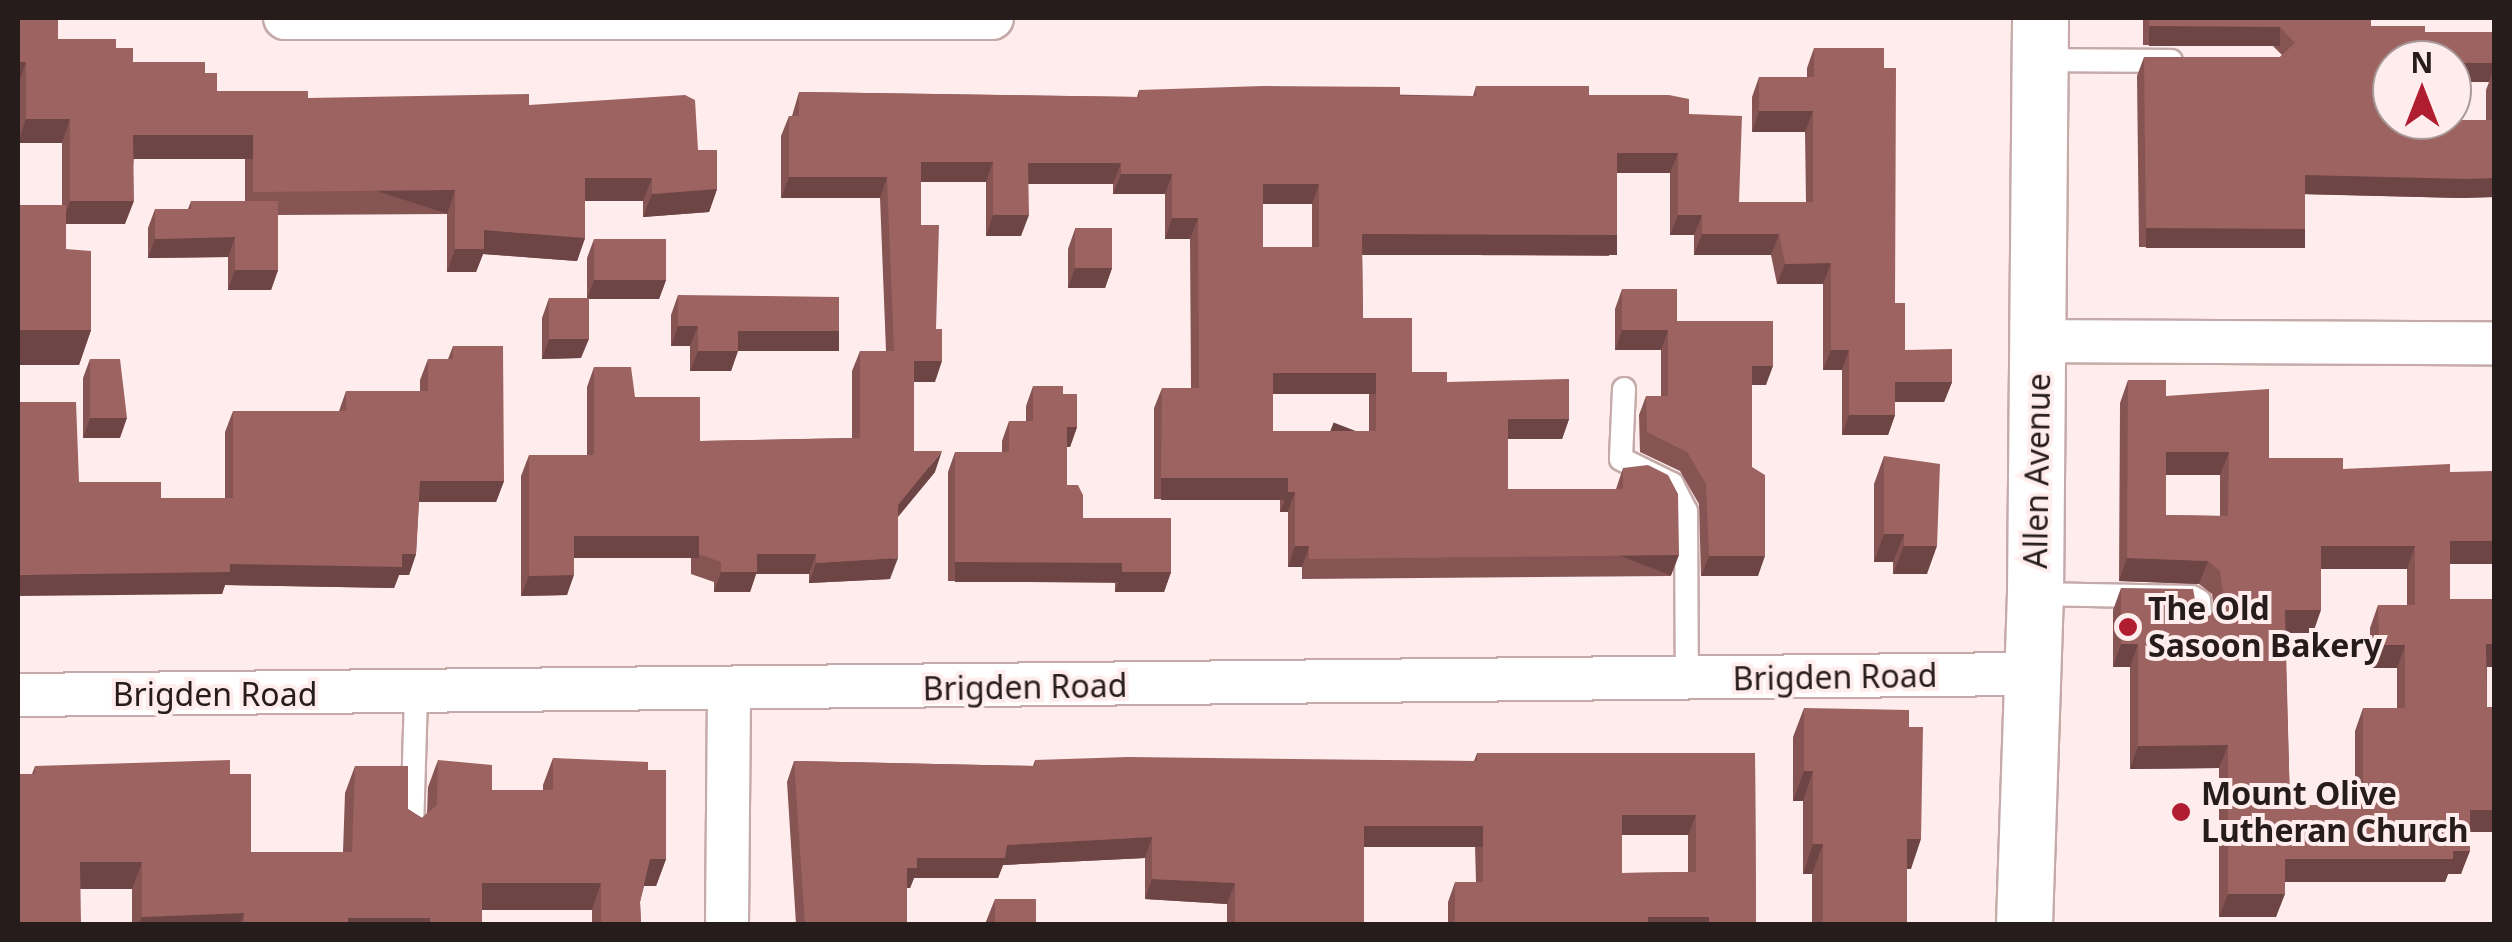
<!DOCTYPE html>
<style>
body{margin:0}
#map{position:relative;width:2512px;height:942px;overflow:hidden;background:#feedec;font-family:"Noto Sans",sans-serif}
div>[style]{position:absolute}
.roads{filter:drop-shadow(2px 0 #c5aaa9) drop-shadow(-2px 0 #c5aaa9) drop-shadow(0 2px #c5aaa9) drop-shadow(0 -2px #c5aaa9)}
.service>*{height:22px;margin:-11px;padding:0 11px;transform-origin:11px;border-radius:11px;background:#fff}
.minor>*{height:42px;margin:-21px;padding:0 21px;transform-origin:21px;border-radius:21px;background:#fff}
.tertiary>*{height:55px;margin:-27.5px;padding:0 27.5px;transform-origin:27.5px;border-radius:27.5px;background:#fff}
.wall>*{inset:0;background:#865553}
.shaded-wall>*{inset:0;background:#6d4544;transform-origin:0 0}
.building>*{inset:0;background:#9c6361;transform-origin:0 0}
.dots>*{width:28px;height:28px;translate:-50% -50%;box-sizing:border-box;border:5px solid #feedec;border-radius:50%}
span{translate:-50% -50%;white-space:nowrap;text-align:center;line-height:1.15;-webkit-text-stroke:8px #feedec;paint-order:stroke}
.street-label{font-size:32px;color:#261c1b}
.poi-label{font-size:32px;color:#261c1b;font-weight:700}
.left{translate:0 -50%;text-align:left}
.frame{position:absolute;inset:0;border:20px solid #261c1b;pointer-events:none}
.north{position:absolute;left:2372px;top:40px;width:100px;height:100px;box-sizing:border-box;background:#feedec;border:2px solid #a89998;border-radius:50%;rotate:0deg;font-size:28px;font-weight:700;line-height:40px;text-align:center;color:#261c1b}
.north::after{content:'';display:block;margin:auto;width:35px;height:45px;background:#b01c30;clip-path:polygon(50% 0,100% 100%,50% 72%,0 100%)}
</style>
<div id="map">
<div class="roads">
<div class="service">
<div style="left:2040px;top:60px;width:131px;rotate:0.4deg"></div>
<div style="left:1624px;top:389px;width:70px;rotate:92.5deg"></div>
<div style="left:1621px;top:459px;width:57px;rotate:26.1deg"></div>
<div style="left:1672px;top:484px;width:30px;rotate:63deg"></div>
<div style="left:1686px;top:511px;width:168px;rotate:89.7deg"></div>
<div style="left:2035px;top:594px;width:157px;rotate:1.1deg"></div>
<div style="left:2192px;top:597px;width:8px;rotate:30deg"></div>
<div style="left:2199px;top:601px;width:23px;rotate:85deg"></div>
<div style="left:412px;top:830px;width:138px;rotate:-88.3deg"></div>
</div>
<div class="minor">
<div style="left:285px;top:18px;width:707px"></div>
<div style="left:2039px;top:341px;width:455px;rotate:0.3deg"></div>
<div style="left:18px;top:695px;width:2015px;rotate:-0.6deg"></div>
<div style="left:727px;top:924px;width:234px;rotate:-89.5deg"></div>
</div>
<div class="tertiary">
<div style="left:2024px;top:924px;width:330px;rotate:-88.1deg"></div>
<div style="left:2035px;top:594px;width:576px;rotate:-89.5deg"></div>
</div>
</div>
<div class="wall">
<div style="clip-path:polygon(18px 18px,58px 39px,116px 48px,133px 62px,205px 73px,217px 91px,308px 98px,529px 105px,698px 150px,717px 189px,709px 212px,643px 217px,643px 201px,585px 201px,585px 238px,577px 261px,483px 254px,476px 272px,447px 272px,447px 214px,278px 215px,278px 270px,271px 290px,228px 290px,228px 257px,148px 258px,148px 228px,155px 209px,188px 209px,191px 201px,245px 201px,245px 158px,134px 158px,125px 224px,66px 224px,66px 249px,91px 330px,79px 365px,18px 365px,18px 205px,62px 205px,62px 143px,18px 143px)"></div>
<div style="clip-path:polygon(evenodd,2143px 18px,2371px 18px,2371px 26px,2425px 32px,2494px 32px,2494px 197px,2461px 198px,2305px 194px,2305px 229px,2298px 248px,2139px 247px,2137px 76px,2144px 57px,2280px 57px,2282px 55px,2273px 46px,2143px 45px,2143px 18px,2385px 82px,2489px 82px,2486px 90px,2486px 120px,2385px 120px,2385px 82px)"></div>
<div style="clip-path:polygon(evenodd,1814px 48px,1884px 68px,1895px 303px,1905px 350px,1952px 382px,1944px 402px,1895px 402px,1895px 415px,1888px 435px,1842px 435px,1842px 370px,1823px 370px,1823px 284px,1777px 284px,1771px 255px,1694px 255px,1694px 235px,1670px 235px,1670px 173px,1617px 173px,1609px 256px,1362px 254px,1363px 318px,1412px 372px,1569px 419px,1562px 439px,1508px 439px,1508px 489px,1616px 489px,1623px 468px,1671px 576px,1302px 579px,1302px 567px,1288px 567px,1288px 512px,1280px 512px,1280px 499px,1154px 499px,1154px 408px,1162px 388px,1191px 388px,1190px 239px,1165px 239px,1165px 194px,1113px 194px,1113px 184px,1028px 184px,1021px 236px,986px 236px,986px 182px,921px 182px,921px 225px,935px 382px,914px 382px,914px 451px,935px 472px,898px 517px,890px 579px,809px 583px,809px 574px,756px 574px,750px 592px,714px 592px,714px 582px,691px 574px,691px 557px,574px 557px,567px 595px,521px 596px,521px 476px,529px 455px,587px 455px,587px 387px,594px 367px,635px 397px,700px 441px,852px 438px,852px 371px,860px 351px,886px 351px,880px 198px,781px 198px,781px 136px,789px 116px,792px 116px,799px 92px,1137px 97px,1139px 90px,1473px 96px,1476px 86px,1589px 95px,1689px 114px,1739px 202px,1806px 202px,1805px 132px,1752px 132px,1752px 97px,1759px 77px,1807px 77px,1807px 68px,1814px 48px,1263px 204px,1312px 204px,1312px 247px,1263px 247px,1263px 204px,1814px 48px,1273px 393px,1369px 393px,1369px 431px,1273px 431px,1273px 393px)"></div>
<div style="clip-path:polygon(1075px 229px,1112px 268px,1105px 288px,1068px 288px,1068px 249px)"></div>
<div style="clip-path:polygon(594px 239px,666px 280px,659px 299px,589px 299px,581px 358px,542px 359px,542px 318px,549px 298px,587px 298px,587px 258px)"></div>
<div style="clip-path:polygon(1622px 289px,1677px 321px,1766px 385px,1752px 385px,1752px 467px,1758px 576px,1701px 576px,1699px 504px,1680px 471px,1640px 452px,1639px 415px,1646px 396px,1661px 396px,1661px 350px,1615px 350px,1615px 309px)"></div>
<div style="clip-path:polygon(678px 295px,839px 331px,832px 350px,738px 350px,731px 371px,690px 371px,690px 346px,671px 346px,671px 315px)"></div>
<div style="clip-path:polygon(453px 346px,504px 481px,496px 502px,419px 502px,416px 554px,409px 575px,399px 575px,394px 588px,225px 585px,222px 594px,79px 482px,161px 498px,225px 498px,225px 432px,233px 411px,339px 411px,346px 391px,420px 391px,420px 380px,428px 359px,448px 359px)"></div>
<div style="clip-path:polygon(90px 359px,120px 438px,83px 438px,83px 378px)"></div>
<div style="clip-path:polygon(evenodd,2128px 380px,2166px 396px,2269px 458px,2343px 469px,2450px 472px,2494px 564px,2450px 564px,2450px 599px,2494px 667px,2487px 667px,2487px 707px,2494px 832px,2470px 832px,2461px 874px,2448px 874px,2445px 882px,2285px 882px,2276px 917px,2219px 917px,2219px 768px,2130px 769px,2130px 667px,2113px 667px,2113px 610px,2121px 588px,2197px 609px,2210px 616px,2214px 611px,2212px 594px,2199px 584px,2119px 581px,2120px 403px,2128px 380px,2166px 475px,2220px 475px,2220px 516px,2166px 515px,2166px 475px,2128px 380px,2321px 569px,2407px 569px,2407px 605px,2378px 605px,2370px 628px,2370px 668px,2397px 668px,2397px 708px,2363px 708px,2355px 731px,2355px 805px,2290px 805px,2285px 633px,2313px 633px,2321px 569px)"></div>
<div style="clip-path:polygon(1033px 386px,1063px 394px,1077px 427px,1070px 447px,1067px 447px,1067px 485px,1083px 518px,1171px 572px,1164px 592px,1115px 592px,1115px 583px,948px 581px,948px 472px,955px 452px,1002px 452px,1002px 441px,1009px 421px,1026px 421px,1026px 406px)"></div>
<div style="clip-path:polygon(1884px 456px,1927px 574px,1893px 574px,1893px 562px,1874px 562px,1874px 484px)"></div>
<div style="clip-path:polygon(1804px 708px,1911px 869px,1907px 869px,1907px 924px,1812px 924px,1812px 874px,1803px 874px,1803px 801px,1793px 801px,1793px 737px)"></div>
<div style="clip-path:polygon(evenodd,1477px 753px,1755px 753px,1756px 924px,1406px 924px,1448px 923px,1448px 902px,1455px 882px,1476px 882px,1475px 846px,1364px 846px,1364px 924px,1227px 924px,1227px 904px,1145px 899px,1145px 858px,1003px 865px,998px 878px,914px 878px,910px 888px,907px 888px,907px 924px,796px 924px,787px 782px,794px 761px,1033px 766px,1035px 760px,1474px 761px,1477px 753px,1622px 835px,1688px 835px,1688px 872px,1622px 873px,1622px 835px)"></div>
<div style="clip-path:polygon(553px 758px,648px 770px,666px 859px,656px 886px,644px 886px,640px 902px,641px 924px,592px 924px,592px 910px,482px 910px,482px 924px,132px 924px,132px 889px,80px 889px,32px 774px,35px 766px,230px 774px,251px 852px,343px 852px,345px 793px,355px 766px,408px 809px,422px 818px,427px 813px,428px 787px,438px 760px,492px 790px,543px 790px,543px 785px)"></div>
<div style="clip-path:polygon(995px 899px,1036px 924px,985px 924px)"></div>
</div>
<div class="shaded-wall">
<div style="left:2149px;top:26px;width:131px;height:20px"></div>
<div style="clip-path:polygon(18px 62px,26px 62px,18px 85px)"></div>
<div style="clip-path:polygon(2385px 63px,2392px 63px,2392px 82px,2378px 82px)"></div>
<div style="clip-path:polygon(2452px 63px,2494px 63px,2494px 82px,2493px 71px,2489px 82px,2452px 82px)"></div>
<div style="clip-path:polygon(1759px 111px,1813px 111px,1805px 132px,1752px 132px)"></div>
<div style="clip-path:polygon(26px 119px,70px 119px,62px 143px,18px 143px)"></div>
<div style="left:133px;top:135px;width:120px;height:24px"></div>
<div style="clip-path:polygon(1617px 153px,1678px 153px,1670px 173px,1609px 173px)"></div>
<div style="clip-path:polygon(921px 162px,993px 162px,986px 182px,914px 182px)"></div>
<div style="clip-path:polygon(1028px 163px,1121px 163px,1113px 184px,1020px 184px)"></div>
<div style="clip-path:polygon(1121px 174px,1172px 174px,1165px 194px,1113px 194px)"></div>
<div style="clip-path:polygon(2305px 175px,2494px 178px,2494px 197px,2461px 198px,2298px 194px)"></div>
<div style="clip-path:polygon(789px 177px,887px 177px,880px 198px,781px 198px)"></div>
<div style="clip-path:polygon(585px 178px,652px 178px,643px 201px,577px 201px)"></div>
<div style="clip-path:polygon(1263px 184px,1319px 184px,1312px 204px,1256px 204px)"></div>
<div style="clip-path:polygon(717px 189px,709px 212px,643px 217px,652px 194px)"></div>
<div style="left:455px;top:190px;width:25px;height:202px;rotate:108deg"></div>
<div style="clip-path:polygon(70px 201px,134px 201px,125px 224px,62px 224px)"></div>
<div style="clip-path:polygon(993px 215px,1029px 215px,1021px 236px,986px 236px)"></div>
<div style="clip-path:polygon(1678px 215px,1702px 215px,1694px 235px,1670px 235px)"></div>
<div style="clip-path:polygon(1172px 218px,1198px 218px,1190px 239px,1165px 239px)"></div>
<div style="left:2146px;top:228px;width:159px;height:20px"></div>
<div style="clip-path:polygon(484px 230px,585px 238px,577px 261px,483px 254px,476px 272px,447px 272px,455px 249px)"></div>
<div style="left:1362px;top:234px;width:255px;height:21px"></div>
<div style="clip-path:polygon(1702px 234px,1779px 234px,1771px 255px,1694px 255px)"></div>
<div style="clip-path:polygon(235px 237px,228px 257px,148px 258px,155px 239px)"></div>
<div style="clip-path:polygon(1831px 263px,1823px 284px,1777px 284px,1785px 264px)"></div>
<div style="clip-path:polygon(1075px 268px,1112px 268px,1105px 288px,1068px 288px)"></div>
<div style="clip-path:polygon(235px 270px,278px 270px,271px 290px,228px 290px)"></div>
<div style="clip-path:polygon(594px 280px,666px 280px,659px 299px,587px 299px)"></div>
<div style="clip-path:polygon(678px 326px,698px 326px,690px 346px,671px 346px)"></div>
<div style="clip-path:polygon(18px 330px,91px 330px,79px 365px,18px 365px)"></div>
<div style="clip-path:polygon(1622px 330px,1668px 330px,1661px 350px,1615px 350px)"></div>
<div style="left:738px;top:331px;width:101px;height:20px"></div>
<div style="clip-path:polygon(549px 339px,589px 339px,581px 358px,542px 359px)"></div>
<div style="clip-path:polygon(1831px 350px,1849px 350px,1842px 370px,1823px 370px)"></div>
<div style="clip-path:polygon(698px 351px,738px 351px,731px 371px,690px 371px)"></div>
<div style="clip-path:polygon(914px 361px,942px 361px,935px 382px,906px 382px)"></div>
<div style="clip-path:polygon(1752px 366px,1773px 366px,1766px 385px,1745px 385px)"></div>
<div style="left:1273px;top:373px;width:103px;height:21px"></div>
<div style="clip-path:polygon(1895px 382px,1952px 382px,1944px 402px,1888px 402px)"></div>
<div style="clip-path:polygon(1849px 415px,1895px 415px,1888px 435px,1842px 435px)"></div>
<div style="clip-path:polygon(90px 418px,127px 418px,120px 438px,83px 438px)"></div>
<div style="clip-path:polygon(1508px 419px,1569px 419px,1562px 439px,1500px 439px)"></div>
<div style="clip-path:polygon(1067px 427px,1077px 427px,1070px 447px,1060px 447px)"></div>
<div style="clip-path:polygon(942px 451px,935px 472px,890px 526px,898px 505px)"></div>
<div style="clip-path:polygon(2166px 452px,2229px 452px,2220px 475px,2158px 475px)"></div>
<div style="left:1161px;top:478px;width:127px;height:22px"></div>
<div style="clip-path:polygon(420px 481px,504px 481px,496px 502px,412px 502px)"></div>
<div style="clip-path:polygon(1288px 492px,1295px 492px,1288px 512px,1280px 512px)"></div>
<div style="clip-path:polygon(1884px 534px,1904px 534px,1893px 562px,1874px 562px)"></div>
<div style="left:574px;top:536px;width:125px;height:22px"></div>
<div style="clip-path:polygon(2450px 541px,2494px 541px,2494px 564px,2442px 564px)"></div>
<div style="clip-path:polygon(1295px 546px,1309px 546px,1302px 567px,1288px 567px)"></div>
<div style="clip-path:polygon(1904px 546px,1937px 546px,1927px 574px,1893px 574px)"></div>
<div style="clip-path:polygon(2321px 546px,2415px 546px,2407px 569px,2313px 569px)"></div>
<div style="clip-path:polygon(402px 554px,416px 554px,409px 575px,399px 575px,394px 588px,225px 585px,222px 594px,18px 596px,18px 575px)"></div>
<div style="clip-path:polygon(757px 554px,816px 554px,809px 574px,756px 574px,750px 592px,714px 592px,721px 572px)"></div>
<div style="left:1679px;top:555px;width:22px;height:370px;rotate:111deg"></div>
<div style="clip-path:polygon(1709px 556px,1765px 556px,1758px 576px,1701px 576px)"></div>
<div style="clip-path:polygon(898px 558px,890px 579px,809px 583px,816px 563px)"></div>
<div style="clip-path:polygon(2127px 558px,2208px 561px,2199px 584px,2119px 581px)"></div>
<div style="left:955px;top:562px;width:167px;height:20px"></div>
<div style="clip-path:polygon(1122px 572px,1171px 572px,1164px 592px,1115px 592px)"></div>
<div style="clip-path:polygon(574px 575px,567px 595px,521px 596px,529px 576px)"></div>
<div style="clip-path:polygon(2285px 610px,2321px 610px,2313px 633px,2276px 633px)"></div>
<div style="clip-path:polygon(2121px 644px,2138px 644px,2130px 667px,2113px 667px)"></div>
<div style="clip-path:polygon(2486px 644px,2494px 644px,2494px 667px,2478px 667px)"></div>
<div style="clip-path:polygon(2379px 645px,2405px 645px,2397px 668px,2370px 668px)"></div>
<div style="clip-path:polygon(2228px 745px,2219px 768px,2130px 769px,2138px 746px)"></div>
<div style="clip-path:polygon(1804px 771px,1813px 771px,1803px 801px,1793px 801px)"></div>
<div style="clip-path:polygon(2470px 810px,2494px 810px,2494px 832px,2461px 832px)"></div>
<div style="clip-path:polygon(1622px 815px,1696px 815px,1688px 835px,1615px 835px)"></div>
<div style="left:1364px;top:826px;width:119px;height:21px"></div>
<div style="clip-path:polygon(1152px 837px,1145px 858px,1003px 865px,998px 878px,914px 878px,910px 888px,899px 888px,907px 868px,917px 858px,1007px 845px)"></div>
<div style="clip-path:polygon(1907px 839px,1921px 839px,1911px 869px,1896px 869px)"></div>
<div style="clip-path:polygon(1813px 844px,1823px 844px,1812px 874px,1803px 874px)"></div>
<div style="clip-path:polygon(2453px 851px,2470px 851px,2461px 874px,2448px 874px,2445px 882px,2276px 882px,2285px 859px)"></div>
<div style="clip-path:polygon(650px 859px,666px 859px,656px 886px,641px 886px)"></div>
<div style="clip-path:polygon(80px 862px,142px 862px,132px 889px,71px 889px)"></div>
<div style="clip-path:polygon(1152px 879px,1235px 883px,1227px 904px,1145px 899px)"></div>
<div style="clip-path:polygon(482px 883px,601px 883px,592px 910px,472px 910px)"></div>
<div style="clip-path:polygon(2228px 894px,2285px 894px,2276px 917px,2219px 917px)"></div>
<div style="clip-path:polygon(244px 913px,240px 924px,139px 924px,142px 917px)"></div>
<div style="left:1648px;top:917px;width:61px;height:8px"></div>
<div style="left:348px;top:918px;width:82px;height:6px"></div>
</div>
<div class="building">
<div style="clip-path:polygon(18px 18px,58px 18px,58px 39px,116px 39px,116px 48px,133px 48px,133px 62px,205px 62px,205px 73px,217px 73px,217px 91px,308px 91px,308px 98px,529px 94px,529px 105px,685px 95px,695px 100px,698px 150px,717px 150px,717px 189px,652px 194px,652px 178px,585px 178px,585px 238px,484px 230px,484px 249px,455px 249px,455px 190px,253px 192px,253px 135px,133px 135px,134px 201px,70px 201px,70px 119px,26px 119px,26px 62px,18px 62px)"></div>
<div style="clip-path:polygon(2149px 18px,2371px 18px,2371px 26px,2425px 26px,2425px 32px,2494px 32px,2494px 63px,2452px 63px,2452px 60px,2392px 60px,2392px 63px,2385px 63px,2385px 120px,2493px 120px,2494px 71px,2494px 178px,2468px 179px,2305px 175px,2305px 229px,2146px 228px,2144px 57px,2280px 57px,2295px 43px,2280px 27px,2149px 26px)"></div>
<div style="clip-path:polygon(evenodd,1814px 48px,1884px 48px,1884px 68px,1896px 68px,1895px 303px,1905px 303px,1905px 350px,1952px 349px,1952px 382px,1895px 382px,1895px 415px,1849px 415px,1849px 350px,1831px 350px,1831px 263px,1785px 264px,1779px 234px,1702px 234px,1702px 215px,1678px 215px,1678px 153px,1617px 153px,1617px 235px,1362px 234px,1363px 318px,1412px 318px,1412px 372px,1447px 372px,1447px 382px,1569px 379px,1569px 419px,1508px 419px,1508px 489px,1623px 489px,1623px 468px,1648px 465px,1668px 475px,1678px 494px,1679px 555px,1309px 559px,1309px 546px,1295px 546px,1295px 492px,1288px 492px,1288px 478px,1161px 478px,1162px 388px,1199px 388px,1198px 218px,1172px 218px,1172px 174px,1121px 174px,1121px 163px,1028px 163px,1029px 215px,993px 215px,993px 162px,921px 162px,921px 225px,939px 225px,936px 329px,942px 329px,942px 361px,914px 361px,914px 451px,942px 451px,898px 505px,898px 558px,816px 563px,816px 554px,757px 554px,757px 572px,721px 572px,721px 562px,699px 554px,699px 536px,574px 536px,574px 575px,529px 576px,529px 455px,594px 455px,594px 367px,631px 367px,635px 397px,700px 397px,700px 441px,860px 438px,860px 351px,894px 351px,887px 177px,789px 177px,789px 116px,799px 116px,799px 92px,1139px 97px,1139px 90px,1263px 86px,1400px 87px,1400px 96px,1476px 96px,1476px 86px,1589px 86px,1589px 95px,1669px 95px,1689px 99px,1689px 114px,1742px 116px,1739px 202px,1813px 202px,1813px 111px,1759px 111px,1759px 77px,1814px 77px,1814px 48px,1263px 184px,1319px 184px,1319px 247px,1263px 247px,1263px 184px,1814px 48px,1273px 373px,1376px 373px,1376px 431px,1273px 431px,1273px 373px)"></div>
<div style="clip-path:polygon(191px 201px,278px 201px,278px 270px,235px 270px,235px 237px,155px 239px,155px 209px,191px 209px)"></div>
<div style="clip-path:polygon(18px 205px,66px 205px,66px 249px,91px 251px,91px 330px,18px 330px)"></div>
<div style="left:1112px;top:228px;width:40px;height:37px;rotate:90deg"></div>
<div style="left:594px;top:239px;width:72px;height:41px"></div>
<div style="clip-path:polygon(1622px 289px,1677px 289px,1677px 321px,1773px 321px,1773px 366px,1752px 366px,1752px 467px,1765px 475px,1765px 556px,1709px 556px,1706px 484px,1687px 452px,1647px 432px,1646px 396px,1668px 396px,1668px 330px,1622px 330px)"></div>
<div style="clip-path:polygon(678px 295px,839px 297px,839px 331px,738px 331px,738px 351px,698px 351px,698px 326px,678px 326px)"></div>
<div style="left:549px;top:298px;width:40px;height:41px"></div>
<div style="clip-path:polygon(453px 346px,503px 346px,504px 481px,420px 481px,416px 554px,402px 554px,402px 567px,230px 564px,230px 572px,18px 575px,18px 402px,76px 402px,79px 482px,161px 482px,161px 498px,233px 498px,233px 411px,346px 411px,346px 391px,428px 391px,428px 359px,453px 359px)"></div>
<div style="clip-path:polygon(90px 359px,120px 359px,127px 418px,90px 418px)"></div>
<div style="clip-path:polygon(evenodd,2128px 380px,2166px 380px,2166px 396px,2269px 389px,2269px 458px,2343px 458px,2343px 469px,2450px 464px,2450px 472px,2494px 471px,2494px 541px,2450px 541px,2450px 599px,2494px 599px,2494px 644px,2486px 644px,2487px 707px,2494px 707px,2494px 810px,2470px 810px,2470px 851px,2453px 851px,2453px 859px,2285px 859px,2285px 894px,2228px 894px,2228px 745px,2138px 746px,2138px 644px,2121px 644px,2121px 588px,2193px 589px,2197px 609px,2210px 616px,2224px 600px,2220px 571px,2208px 561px,2127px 558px,2128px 380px,2166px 452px,2229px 452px,2228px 516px,2166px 515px,2166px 452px,2128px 380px,2321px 546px,2415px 546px,2415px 605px,2378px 605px,2379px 645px,2405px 645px,2405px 708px,2363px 708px,2363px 805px,2290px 805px,2285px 610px,2321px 610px,2321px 546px)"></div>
<div style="clip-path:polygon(1033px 386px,1063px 386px,1063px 394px,1077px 394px,1077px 427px,1067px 427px,1067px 485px,1078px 485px,1083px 495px,1083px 518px,1171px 518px,1171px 572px,1122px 572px,1122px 563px,955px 562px,955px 452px,1009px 452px,1009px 421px,1033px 421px)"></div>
<div style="clip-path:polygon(1884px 456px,1940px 464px,1937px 546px,1904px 546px,1904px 534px,1884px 534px)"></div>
<div style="clip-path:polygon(1804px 708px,1909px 710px,1909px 727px,1923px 727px,1921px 839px,1907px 839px,1907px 924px,1823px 924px,1823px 844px,1813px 844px,1813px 771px,1804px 771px)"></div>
<div style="clip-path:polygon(evenodd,1477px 753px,1755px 753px,1756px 924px,1709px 924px,1709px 917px,1648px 917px,1648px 924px,1407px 924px,1455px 923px,1455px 882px,1483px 882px,1483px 826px,1364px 826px,1364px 924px,1235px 924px,1235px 883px,1152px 879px,1152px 837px,1007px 845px,1005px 858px,917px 858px,917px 868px,907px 868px,907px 924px,805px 924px,794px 761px,1035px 766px,1035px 760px,1128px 757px,1477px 761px,1477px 753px,1622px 815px,1696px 815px,1696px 872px,1622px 873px,1622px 815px)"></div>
<div style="clip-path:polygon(553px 758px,648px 762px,648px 770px,666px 770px,666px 859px,650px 859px,640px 902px,641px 924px,601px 924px,601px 883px,482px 883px,482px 924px,430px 924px,430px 918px,348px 918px,348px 924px,244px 924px,244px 913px,142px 917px,142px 862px,80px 862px,81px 924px,18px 924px,18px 774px,35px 774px,35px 766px,230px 760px,230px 774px,251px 774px,251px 852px,352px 852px,355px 766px,408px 766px,408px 809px,422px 818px,437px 805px,438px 760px,492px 765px,492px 790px,553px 790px)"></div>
<div style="left:995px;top:899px;width:41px;height:25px"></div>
</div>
<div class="dots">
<div style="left:2128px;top:627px;background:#b01c30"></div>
<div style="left:2181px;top:812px;background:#b01c30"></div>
</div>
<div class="street-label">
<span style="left:2037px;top:471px;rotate:-89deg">Allen Avenue</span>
<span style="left:1835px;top:677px;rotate:-1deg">Brigden Road</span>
<span style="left:1025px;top:687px;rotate:-1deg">Brigden Road</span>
<span style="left:215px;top:694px">Brigden Road</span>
</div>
<div class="poi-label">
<span class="left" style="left:2148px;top:627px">The Old<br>Sasoon Bakery</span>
<span class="left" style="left:2201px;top:812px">Mount Olive<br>Lutheran Church</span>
</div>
<div class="frame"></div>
<div class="north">N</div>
</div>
